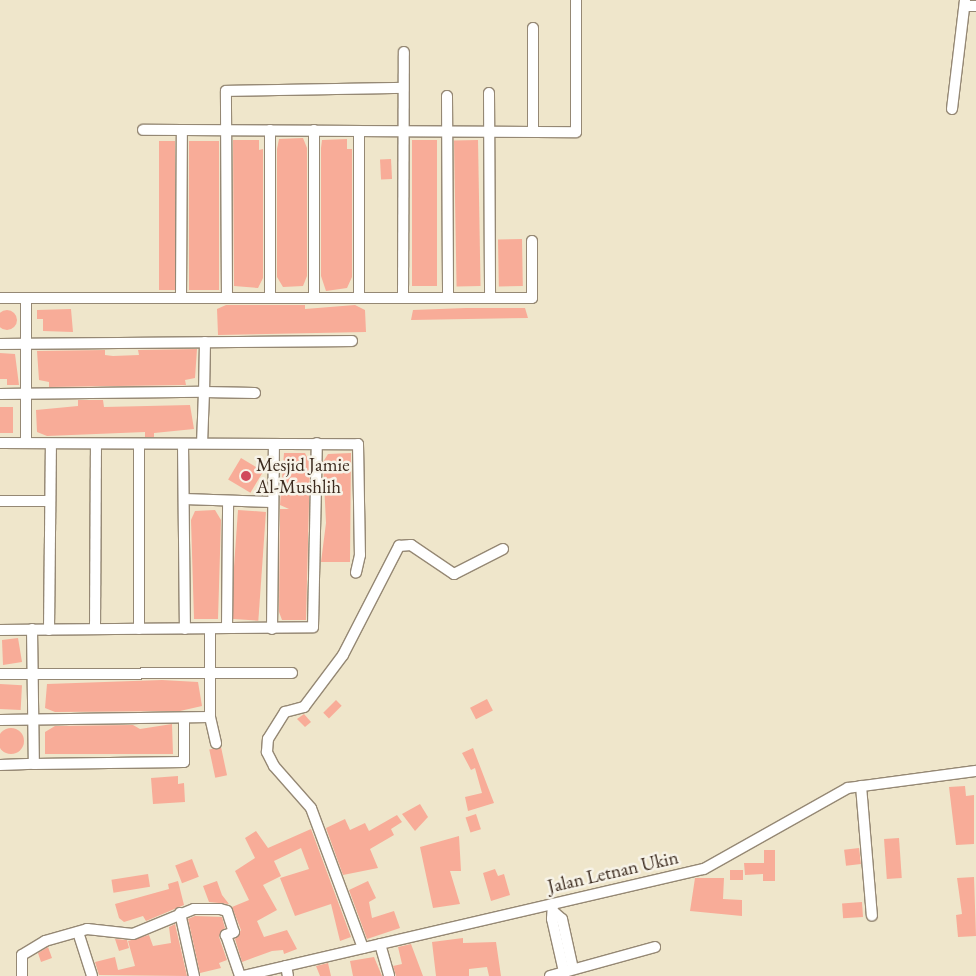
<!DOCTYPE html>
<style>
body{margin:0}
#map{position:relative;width:976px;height:976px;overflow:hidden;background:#efe6cb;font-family:"EB Garamond",serif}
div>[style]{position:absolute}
.building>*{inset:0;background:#f8ac98;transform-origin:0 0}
.round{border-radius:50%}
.roads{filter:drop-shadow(1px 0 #958874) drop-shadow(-1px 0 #958874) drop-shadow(0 1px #958874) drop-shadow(0 -1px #958874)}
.street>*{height:10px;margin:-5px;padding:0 5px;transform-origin:5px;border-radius:5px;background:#fff}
.dots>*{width:14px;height:14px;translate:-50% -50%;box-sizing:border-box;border:2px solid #f7f3e8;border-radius:50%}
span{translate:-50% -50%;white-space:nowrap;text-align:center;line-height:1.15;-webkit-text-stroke:5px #f7f3e8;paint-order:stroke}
.poi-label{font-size:19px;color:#3b2a1e}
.left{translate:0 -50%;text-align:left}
.street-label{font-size:19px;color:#3b2a1e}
</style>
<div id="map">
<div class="building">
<div style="clip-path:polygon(303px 138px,307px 148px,307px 276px,303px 286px,283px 287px,277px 277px,277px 149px,279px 139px)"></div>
<div style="clip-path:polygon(347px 139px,347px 149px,352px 149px,352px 277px,347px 288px,326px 291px,321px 276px,321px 148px,322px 140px)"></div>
<div style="clip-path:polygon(233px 140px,259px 140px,259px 150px,263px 149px,263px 278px,258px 288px,234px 286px)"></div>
<div style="left:412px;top:140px;width:25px;height:146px"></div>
<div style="left:478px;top:140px;width:146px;height:24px;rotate:89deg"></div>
<div style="left:159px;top:141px;width:16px;height:149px"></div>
<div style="left:219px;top:141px;width:149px;height:30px;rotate:90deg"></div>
<div style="left:391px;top:159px;width:20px;height:11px;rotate:87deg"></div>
<div style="left:522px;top:239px;width:47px;height:24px;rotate:89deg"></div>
<div style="clip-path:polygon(226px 305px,305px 305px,305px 309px,355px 305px,365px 310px,366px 332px,218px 335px,217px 309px)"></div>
<div style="clip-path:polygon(466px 308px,525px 308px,528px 318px,411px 320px,413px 310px)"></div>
<div style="clip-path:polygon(71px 309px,73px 332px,43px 331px,43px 319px,37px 319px,37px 310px)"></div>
<div class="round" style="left:-3px;top:310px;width:20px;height:20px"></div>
<div style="clip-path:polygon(197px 349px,195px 378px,185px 380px,186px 385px,49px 387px,49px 382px,39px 380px,37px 351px,105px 350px,105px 355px,113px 356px,139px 355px,138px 350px)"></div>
<div style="clip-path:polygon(0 353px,15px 354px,19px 385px,7px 385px,7px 379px,0 379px)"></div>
<div style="clip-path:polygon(78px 400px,103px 400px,104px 407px,190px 405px,194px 429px,154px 433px,154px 437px,145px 437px,145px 432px,47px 436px,37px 432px,36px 410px,78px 406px)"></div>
<div style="left:0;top:407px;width:13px;height:26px"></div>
<div style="clip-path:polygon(284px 453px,305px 453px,310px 463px,306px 620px,282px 620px,279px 612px,280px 509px,289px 509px,280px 505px)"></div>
<div style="clip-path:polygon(351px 453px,350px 562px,321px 562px,326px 523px,323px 462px,328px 454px)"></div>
<div style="left:241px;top:458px;width:26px;height:25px;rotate:31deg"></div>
<div style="clip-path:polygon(215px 510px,221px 520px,218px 619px,194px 619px,191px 520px,195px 511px)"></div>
<div style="left:238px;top:510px;width:28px;height:109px;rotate:4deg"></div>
<div style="clip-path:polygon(18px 638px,22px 662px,3px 665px,2px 640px)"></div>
<div style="clip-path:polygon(162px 680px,198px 682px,202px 706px,180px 711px,55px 712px,45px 708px,47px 684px)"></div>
<div style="left:0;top:684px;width:22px;height:25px;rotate:3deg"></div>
<div style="left:487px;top:699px;width:13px;height:19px;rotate:63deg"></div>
<div style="left:336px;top:700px;width:8px;height:18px;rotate:45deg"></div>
<div style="clip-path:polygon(304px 714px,311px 722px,305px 727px,297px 719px)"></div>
<div style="clip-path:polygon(172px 724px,173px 754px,45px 754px,45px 732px,55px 726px,133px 725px,140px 729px)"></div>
<div class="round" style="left:-2px;top:728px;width:26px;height:26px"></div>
<div style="left:221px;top:747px;width:29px;height:12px;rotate:78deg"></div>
<div style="clip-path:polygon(473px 748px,494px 803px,468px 811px,465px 797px,482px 793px,475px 768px,471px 770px,462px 753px)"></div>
<div style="clip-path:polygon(178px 776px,178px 784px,184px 783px,185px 802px,153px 804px,151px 778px)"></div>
<div style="clip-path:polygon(965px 786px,966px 796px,974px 795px,974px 844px,956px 845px,949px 787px)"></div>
<div style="clip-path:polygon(420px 804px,428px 817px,415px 831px,402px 814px)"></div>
<div style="left:476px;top:814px;width:16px;height:11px;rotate:72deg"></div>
<div style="clip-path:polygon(397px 815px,402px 822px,391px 829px,394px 835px,370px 849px,378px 868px,343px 875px,326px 828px,345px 819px,350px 830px,365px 823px,369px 831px)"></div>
<div style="clip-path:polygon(311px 829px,351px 937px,340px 941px,331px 904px,295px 916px,280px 878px,309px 869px,301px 848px,274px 861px,281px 876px,263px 885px,277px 910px,257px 921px,264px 937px,287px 930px,297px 949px,284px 954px,283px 950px,272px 951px,242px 962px,235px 939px,241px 930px,232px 907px,249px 900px,235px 871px,255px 858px,245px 838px,256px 831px,268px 848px)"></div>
<div style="clip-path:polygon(459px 836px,461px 871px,450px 871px,460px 904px,433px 908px,420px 847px)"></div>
<div style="left:899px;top:838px;width:40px;height:15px;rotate:86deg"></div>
<div style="left:859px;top:848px;width:16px;height:15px;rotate:83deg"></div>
<div style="clip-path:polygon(764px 850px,775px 850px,775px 881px,763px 881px,763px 874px,745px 875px,744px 863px,764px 863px)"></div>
<div style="left:192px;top:859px;width:19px;height:18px;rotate:69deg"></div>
<div style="clip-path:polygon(495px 869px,498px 876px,504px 874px,510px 895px,491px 901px,483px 873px)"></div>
<div style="left:730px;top:870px;width:13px;height:10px"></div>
<div style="left:148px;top:874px;width:13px;height:37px;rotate:81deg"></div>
<div style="clip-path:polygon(974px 877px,976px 936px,958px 937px,956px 915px,962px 914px,957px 878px)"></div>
<div style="clip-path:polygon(695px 878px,724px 878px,723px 899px,742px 900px,742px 916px,690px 911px)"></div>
<div style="clip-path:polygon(178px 881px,184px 905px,146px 921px,143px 916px,124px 922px,119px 918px,115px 904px,169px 889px,168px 884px)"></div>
<div style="clip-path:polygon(217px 881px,222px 895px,229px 904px,209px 902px,203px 886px)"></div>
<div style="clip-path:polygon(368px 881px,376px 898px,369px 902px,372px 918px,394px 911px,400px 928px,367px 939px,349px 890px)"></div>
<div style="left:862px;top:902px;width:15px;height:20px;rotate:86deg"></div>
<div style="clip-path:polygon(195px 916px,222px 917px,225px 928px,219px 937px,227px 960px,219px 963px,221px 968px,200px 973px,188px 919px)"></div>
<div style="clip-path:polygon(175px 924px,187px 976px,99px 975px,95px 962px,115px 957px,118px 970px,135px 966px,128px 941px,149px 935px,153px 946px,171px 943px,169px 927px)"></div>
<div style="clip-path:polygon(463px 938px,463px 943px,496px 942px,501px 976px,489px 976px,487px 967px,469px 969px,469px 976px,436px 976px,432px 942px)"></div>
<div style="clip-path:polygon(115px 939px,127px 940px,129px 948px,119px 951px)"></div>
<div style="clip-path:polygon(411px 944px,423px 976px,396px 976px,393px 966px,402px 964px,398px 947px)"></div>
<div style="clip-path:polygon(48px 947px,52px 958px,41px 962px,38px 953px)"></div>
<div style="clip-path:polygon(374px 957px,382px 976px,353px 976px,350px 961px)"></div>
<div style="clip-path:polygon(328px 963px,331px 976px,320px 976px,316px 966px)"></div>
</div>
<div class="roads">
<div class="street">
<div style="left:965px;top:6px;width:11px"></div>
<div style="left:489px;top:93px;width:205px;rotate:89.7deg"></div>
<div style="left:447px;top:96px;width:202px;rotate:89.7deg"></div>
<div style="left:952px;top:109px;width:110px;rotate:-83.2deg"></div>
<div style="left:359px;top:131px;width:217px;rotate:0.3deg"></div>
<div style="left:576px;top:132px;width:132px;rotate:-90deg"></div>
<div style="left:533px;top:131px;width:103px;rotate:-90deg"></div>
<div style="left:0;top:298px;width:359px"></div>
<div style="left:359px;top:298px;width:167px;rotate:-90deg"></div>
<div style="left:359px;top:131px;width:216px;rotate:-179.7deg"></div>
<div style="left:181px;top:298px;width:168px;rotate:-89.7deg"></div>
<div style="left:227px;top:298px;width:207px;rotate:-90.3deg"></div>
<div style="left:226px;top:91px;width:177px;rotate:-1deg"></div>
<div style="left:270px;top:298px;width:168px;rotate:-90deg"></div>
<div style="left:314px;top:298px;width:168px;rotate:-90deg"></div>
<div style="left:359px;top:298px;width:44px"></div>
<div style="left:403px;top:298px;width:246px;rotate:-89.8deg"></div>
<div style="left:403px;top:298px;width:129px"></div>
<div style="left:532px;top:298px;width:57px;rotate:-90deg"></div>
<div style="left:205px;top:342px;width:50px;rotate:91.1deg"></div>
<div style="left:204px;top:392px;width:51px;rotate:1.1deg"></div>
<div style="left:0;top:344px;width:352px;rotate:-0.5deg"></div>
<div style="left:0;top:394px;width:204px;rotate:-0.6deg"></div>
<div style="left:204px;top:392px;width:51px;rotate:92.2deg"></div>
<div style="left:0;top:443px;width:358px;rotate:0.2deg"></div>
<div style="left:358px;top:444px;width:111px;rotate:89deg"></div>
<div style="left:360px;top:555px;width:18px;rotate:103deg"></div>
<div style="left:26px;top:443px;width:145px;rotate:-90deg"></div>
<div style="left:139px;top:444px;width:185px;rotate:90deg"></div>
<div style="left:183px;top:444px;width:185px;rotate:89.4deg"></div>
<div style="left:184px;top:499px;width:87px;rotate:2deg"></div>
<div style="left:0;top:501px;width:50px"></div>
<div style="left:227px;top:628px;width:127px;rotate:-89.5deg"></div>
<div style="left:32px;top:629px;width:135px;rotate:89.2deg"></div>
<div style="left:34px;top:764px;width:150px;rotate:-0.8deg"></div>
<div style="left:184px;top:762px;width:43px;rotate:-90deg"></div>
<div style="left:95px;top:629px;width:185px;rotate:-89.7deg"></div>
<div style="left:272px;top:629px;width:185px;rotate:-89.4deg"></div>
<div style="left:0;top:630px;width:313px;rotate:-0.5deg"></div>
<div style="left:313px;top:627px;width:184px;rotate:-88.8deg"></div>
<div style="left:49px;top:630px;width:186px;rotate:-89.4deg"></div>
<div style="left:0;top:674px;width:292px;rotate:-0.2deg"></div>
<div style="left:210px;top:717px;width:27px;rotate:77deg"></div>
<div style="left:0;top:720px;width:210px;rotate:-0.8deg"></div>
<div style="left:210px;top:717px;width:88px;rotate:-90deg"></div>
<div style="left:0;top:765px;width:34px;rotate:-2deg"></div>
<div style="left:861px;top:786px;width:130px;rotate:85.2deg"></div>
<div style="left:553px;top:904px;width:15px;rotate:94deg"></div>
<div style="left:552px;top:919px;width:54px;rotate:77.2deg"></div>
<div style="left:180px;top:913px;width:65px;rotate:77.5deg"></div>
<div style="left:555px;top:913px;width:9px;rotate:41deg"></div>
<div style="left:562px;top:919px;width:51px;rotate:77.6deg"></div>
<div style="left:78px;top:932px;width:46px;rotate:72.3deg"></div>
<div style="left:380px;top:944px;width:33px;rotate:74deg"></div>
<div style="left:363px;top:948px;width:149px;rotate:-110.4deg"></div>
<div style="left:311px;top:808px;width:56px;rotate:-131.4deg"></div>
<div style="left:274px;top:766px;width:16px;rotate:-117deg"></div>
<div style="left:267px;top:752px;width:13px;rotate:-86deg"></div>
<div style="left:268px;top:739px;width:32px;rotate:-58deg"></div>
<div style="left:285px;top:712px;width:20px;rotate:-15deg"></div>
<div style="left:304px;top:707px;width:65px;rotate:-53.1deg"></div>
<div style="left:343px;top:655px;width:123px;rotate:-62.8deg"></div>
<div style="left:399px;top:546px;width:12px;rotate:-5deg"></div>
<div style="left:411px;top:545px;width:52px;rotate:34deg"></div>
<div style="left:454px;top:574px;width:55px;rotate:-27deg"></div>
<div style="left:286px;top:966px;width:10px;rotate:79deg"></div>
<div style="left:22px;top:976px;width:21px;rotate:-90deg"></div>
<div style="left:22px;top:955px;width:27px;rotate:-31deg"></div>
<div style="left:45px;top:941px;width:44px;rotate:-15.9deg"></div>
<div style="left:87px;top:929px;width:46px;rotate:6.2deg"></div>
<div style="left:133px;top:934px;width:66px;rotate:-22.3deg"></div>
<div style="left:194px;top:909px;width:26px"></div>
<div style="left:220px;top:909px;width:7px;rotate:16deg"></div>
<div style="left:227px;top:911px;width:22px;rotate:72deg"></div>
<div style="left:234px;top:932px;width:9px;rotate:159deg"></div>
<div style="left:226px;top:935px;width:43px;rotate:71.1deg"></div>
<div style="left:243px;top:976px;width:473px;rotate:-13.1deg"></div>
<div style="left:704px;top:869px;width:165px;rotate:-29.4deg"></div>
<div style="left:848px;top:788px;width:129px;rotate:-7.6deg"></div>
<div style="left:550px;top:976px;width:109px;rotate:-15.4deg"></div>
</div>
</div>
<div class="dots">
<div style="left:246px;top:476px;background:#d1495b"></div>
</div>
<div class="poi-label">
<span class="left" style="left:256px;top:476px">Mesjid Jamie<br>Al-Mushlih</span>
</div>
<div class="street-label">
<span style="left:613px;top:872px;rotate:-13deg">Jalan Letnan Ukin</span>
</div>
</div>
